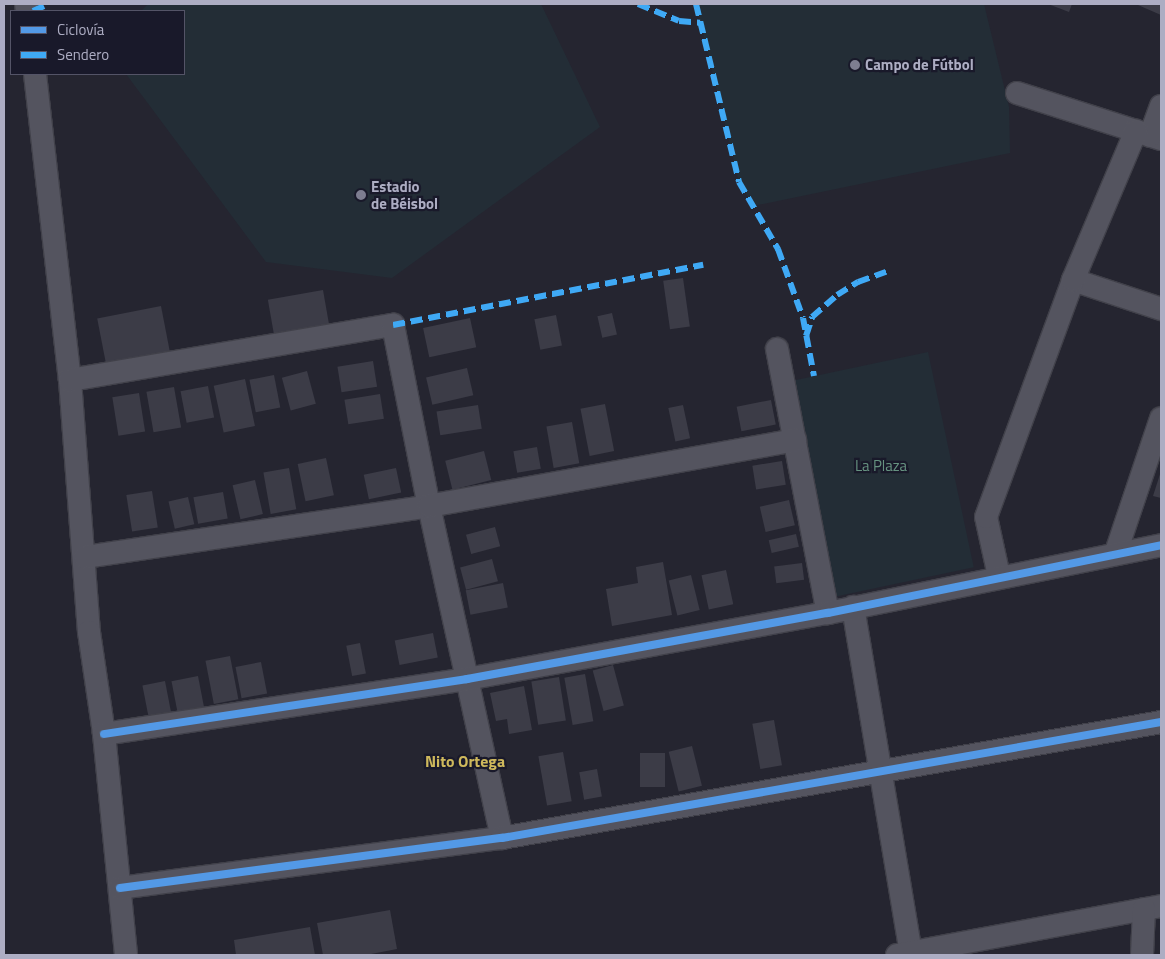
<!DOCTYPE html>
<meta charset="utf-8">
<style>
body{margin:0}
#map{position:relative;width:1165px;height:959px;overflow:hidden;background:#252530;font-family:"Titillium Web",sans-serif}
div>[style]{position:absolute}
.green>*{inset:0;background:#232d36;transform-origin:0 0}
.building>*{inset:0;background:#3c3c47;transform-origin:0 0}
.roads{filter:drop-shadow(1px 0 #41414a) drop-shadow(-1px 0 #41414a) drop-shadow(0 1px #41414a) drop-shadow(0 -1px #41414a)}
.minor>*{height:22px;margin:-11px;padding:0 11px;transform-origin:11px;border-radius:11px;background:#54545f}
.quiet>*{height:6px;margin-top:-3px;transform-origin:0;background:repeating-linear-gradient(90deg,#3fa9f5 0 12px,transparent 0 18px)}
.cycleway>*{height:8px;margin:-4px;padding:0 4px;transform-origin:4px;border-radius:4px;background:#5399e6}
.dots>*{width:14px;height:14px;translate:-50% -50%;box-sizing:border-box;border:2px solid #19192a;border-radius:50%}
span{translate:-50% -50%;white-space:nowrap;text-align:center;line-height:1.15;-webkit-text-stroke:4.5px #19192a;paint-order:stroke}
.poi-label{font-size:15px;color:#adadc3;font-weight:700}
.left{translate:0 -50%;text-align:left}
.park-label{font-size:15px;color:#669280}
.neighbourhood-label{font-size:16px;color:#ceb85c;font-weight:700}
.frame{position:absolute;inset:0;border:5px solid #adadc3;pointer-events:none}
.legend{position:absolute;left:10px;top:10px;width:175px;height:65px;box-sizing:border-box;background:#19192a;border:1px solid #545467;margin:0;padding:6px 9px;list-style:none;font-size:15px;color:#adadc3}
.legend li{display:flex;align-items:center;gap:10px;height:25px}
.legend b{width:25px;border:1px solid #545467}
</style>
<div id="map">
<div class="green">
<div style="clip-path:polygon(148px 4px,541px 4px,600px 127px,392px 278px,266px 262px,126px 74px,184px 74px,184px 11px,141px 11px)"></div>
<div style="clip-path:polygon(696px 4px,984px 4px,1009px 107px,1010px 153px,753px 206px,739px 182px)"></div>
<div style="left:928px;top:352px;width:220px;height:141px;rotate:78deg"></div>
</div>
<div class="building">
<div style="clip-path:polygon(1048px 4px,1072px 4px,1069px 12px)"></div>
<div style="clip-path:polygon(1139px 4px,1161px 4px,1161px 15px,1138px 5px)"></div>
<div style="left:683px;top:278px;width:49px;height:20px;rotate:82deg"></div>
<div style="left:323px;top:290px;width:35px;height:56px;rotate:80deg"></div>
<div style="left:161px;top:306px;width:46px;height:65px;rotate:79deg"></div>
<div style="left:612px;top:313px;width:22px;height:15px;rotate:77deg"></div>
<div style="left:556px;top:315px;width:31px;height:22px;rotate:79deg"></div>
<div style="left:470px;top:318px;width:30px;height:48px;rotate:78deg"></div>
<div style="left:373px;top:361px;width:26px;height:36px;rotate:81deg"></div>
<div style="left:467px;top:368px;width:28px;height:42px;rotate:77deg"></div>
<div style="left:307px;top:371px;width:34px;height:26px;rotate:75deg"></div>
<div style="left:274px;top:375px;width:33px;height:25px;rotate:79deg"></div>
<div style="left:245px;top:379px;width:48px;height:32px;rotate:78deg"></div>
<div style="left:208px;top:386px;width:32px;height:28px;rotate:79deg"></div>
<div style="left:174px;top:387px;width:41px;height:28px;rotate:80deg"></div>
<div style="left:139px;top:393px;width:39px;height:27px;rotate:81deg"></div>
<div style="left:380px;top:394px;width:25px;height:36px;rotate:81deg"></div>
<div style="left:771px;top:400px;width:25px;height:35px;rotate:79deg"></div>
<div style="left:605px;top:404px;width:48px;height:25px;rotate:79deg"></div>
<div style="left:478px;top:405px;width:24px;height:42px;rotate:81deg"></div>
<div style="left:683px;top:405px;width:34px;height:15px;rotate:78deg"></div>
<div style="left:572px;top:422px;width:42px;height:26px;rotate:80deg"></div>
<div style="left:537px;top:447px;width:22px;height:24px;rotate:80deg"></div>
<div style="left:484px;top:451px;width:30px;height:40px;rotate:76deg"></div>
<div style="left:326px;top:458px;width:38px;height:29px;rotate:78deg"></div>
<div style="left:782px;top:461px;width:24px;height:30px;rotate:81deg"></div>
<div style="left:289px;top:468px;width:42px;height:26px;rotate:80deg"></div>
<div style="left:396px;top:468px;width:25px;height:33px;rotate:78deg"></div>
<div style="clip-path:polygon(1161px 471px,1161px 498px,1153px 496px)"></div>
<div style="left:255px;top:480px;width:35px;height:23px;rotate:77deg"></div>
<div style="left:152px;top:491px;width:37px;height:26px;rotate:81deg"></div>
<div style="left:223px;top:492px;width:27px;height:30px;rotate:80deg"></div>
<div style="left:188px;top:497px;width:28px;height:20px;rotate:77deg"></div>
<div style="left:789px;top:500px;width:26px;height:30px;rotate:77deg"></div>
<div style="left:495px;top:527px;width:20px;height:30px;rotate:75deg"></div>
<div style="left:796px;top:534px;width:13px;height:28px;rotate:77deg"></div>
<div style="left:492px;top:559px;width:23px;height:33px;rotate:75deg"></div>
<div style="clip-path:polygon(663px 562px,672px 615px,612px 626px,606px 589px,638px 583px,636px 567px)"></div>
<div style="left:802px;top:563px;width:17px;height:28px;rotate:83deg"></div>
<div style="left:726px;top:570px;width:35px;height:25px;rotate:78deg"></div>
<div style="left:691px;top:575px;width:36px;height:23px;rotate:76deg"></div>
<div style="left:503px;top:583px;width:25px;height:38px;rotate:79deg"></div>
<div style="left:433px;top:633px;width:25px;height:39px;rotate:79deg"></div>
<div style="left:360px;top:643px;width:31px;height:14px;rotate:79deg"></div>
<div style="left:230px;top:656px;width:44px;height:25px;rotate:79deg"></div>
<div style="left:261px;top:662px;width:32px;height:26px;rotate:79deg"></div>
<div style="left:613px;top:665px;width:42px;height:21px;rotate:75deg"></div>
<div style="left:585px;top:674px;width:48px;height:21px;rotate:80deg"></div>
<div style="left:198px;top:676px;width:32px;height:27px;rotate:79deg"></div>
<div style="left:559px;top:677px;width:44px;height:28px;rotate:81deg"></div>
<div style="left:165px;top:681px;width:32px;height:23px;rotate:79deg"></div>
<div style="clip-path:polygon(524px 686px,532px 730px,509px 734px,507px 719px,496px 721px,490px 693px)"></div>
<div style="left:774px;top:720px;width:46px;height:22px;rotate:80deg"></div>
<div style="left:692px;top:746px;width:41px;height:24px;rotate:76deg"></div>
<div style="left:563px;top:752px;width:50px;height:25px;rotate:80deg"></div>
<div style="left:640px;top:753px;width:25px;height:34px"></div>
<div style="left:597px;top:769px;width:28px;height:18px;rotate:80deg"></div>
<div style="clip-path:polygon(390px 910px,397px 949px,366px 955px,323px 955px,317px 923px)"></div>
<div style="clip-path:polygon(310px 927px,315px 955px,236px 955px,234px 940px)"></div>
</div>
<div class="roads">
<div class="minor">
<div style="left:26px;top:4px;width:7px;rotate:82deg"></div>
<div style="left:35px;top:74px;width:308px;rotate:83.5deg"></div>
<div style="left:70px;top:380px;width:253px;rotate:85.7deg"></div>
<div style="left:89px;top:632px;width:103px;rotate:81.6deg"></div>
<div style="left:104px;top:734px;width:222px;rotate:84.3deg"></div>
<div style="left:1017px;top:93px;width:151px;rotate:17.7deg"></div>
<div style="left:1150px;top:136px;width:32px;rotate:-70deg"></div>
<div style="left:1073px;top:280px;width:93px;rotate:18.2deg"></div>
<div style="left:777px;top:349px;width:269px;rotate:79.1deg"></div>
<div style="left:70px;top:380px;width:328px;rotate:-9.7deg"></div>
<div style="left:393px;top:325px;width:185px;rotate:78.8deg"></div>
<div style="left:429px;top:506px;width:340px;rotate:77.6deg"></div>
<div style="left:1116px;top:552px;width:141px;rotate:-71.4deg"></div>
<div style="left:85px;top:557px;width:348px;rotate:-8.4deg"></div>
<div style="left:429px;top:506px;width:372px;rotate:-10.2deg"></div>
<div style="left:999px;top:576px;width:60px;rotate:-102.4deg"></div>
<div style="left:986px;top:517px;width:252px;rotate:-69.8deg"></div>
<div style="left:1073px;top:280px;width:162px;rotate:-67.1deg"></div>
<div style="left:853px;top:607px;width:351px;rotate:80.5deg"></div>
<div style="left:104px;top:734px;width:367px;rotate:-8.6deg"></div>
<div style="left:467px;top:679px;width:367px;rotate:-10.4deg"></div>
<div style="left:828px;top:613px;width:340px;rotate:-11.5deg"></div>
<div style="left:120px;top:888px;width:385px;rotate:-7.5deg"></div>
<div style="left:502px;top:838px;width:669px;rotate:-9.98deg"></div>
<div style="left:897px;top:955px;width:269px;rotate:-10.5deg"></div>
<div style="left:1142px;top:955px;width:46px;rotate:-87.5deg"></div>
</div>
</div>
<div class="quiet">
<div style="left:638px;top:4px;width:44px;rotate:22.5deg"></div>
<div style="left:679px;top:21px;width:21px;rotate:5deg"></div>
<div style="left:696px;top:4px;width:183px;rotate:76.4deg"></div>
<div style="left:739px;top:182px;width:78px;rotate:59.8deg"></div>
<div style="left:778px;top:249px;width:73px;rotate:70.1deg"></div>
<div style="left:803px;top:318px;width:59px;rotate:79.3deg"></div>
<div style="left:33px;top:11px;width:17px;rotate:-24deg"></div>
<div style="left:393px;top:325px;width:316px;rotate:-11deg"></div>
<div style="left:806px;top:336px;width:20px;rotate:-72deg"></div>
<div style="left:812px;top:317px;width:33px;rotate:-41deg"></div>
<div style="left:837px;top:295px;width:25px;rotate:-32deg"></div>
<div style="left:858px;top:282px;width:30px;rotate:-20deg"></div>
</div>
<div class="cycleway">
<div style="left:104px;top:734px;width:367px;rotate:-8.6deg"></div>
<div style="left:467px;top:679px;width:367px;rotate:-10.4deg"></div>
<div style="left:828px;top:613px;width:340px;rotate:-11.5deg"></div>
<div style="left:120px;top:888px;width:385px;rotate:-7.5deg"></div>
<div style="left:502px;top:838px;width:669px;rotate:-9.98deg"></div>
</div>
<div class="dots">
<div style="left:855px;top:65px;background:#7d7d90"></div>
<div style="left:361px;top:195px;background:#7d7d90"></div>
</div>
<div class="poi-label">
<span class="left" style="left:865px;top:65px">Campo de Fútbol</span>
<span class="left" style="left:371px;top:195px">Estadio<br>de Béisbol</span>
</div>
<div class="park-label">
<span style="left:881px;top:466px">La Plaza</span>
</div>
<div class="neighbourhood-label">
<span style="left:465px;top:761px">Nito Ortega</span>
</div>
<div class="frame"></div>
<ul class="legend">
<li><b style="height:6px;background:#5399e6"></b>Ciclovía</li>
<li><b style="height:6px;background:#3fa9f5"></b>Sendero</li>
</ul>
</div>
